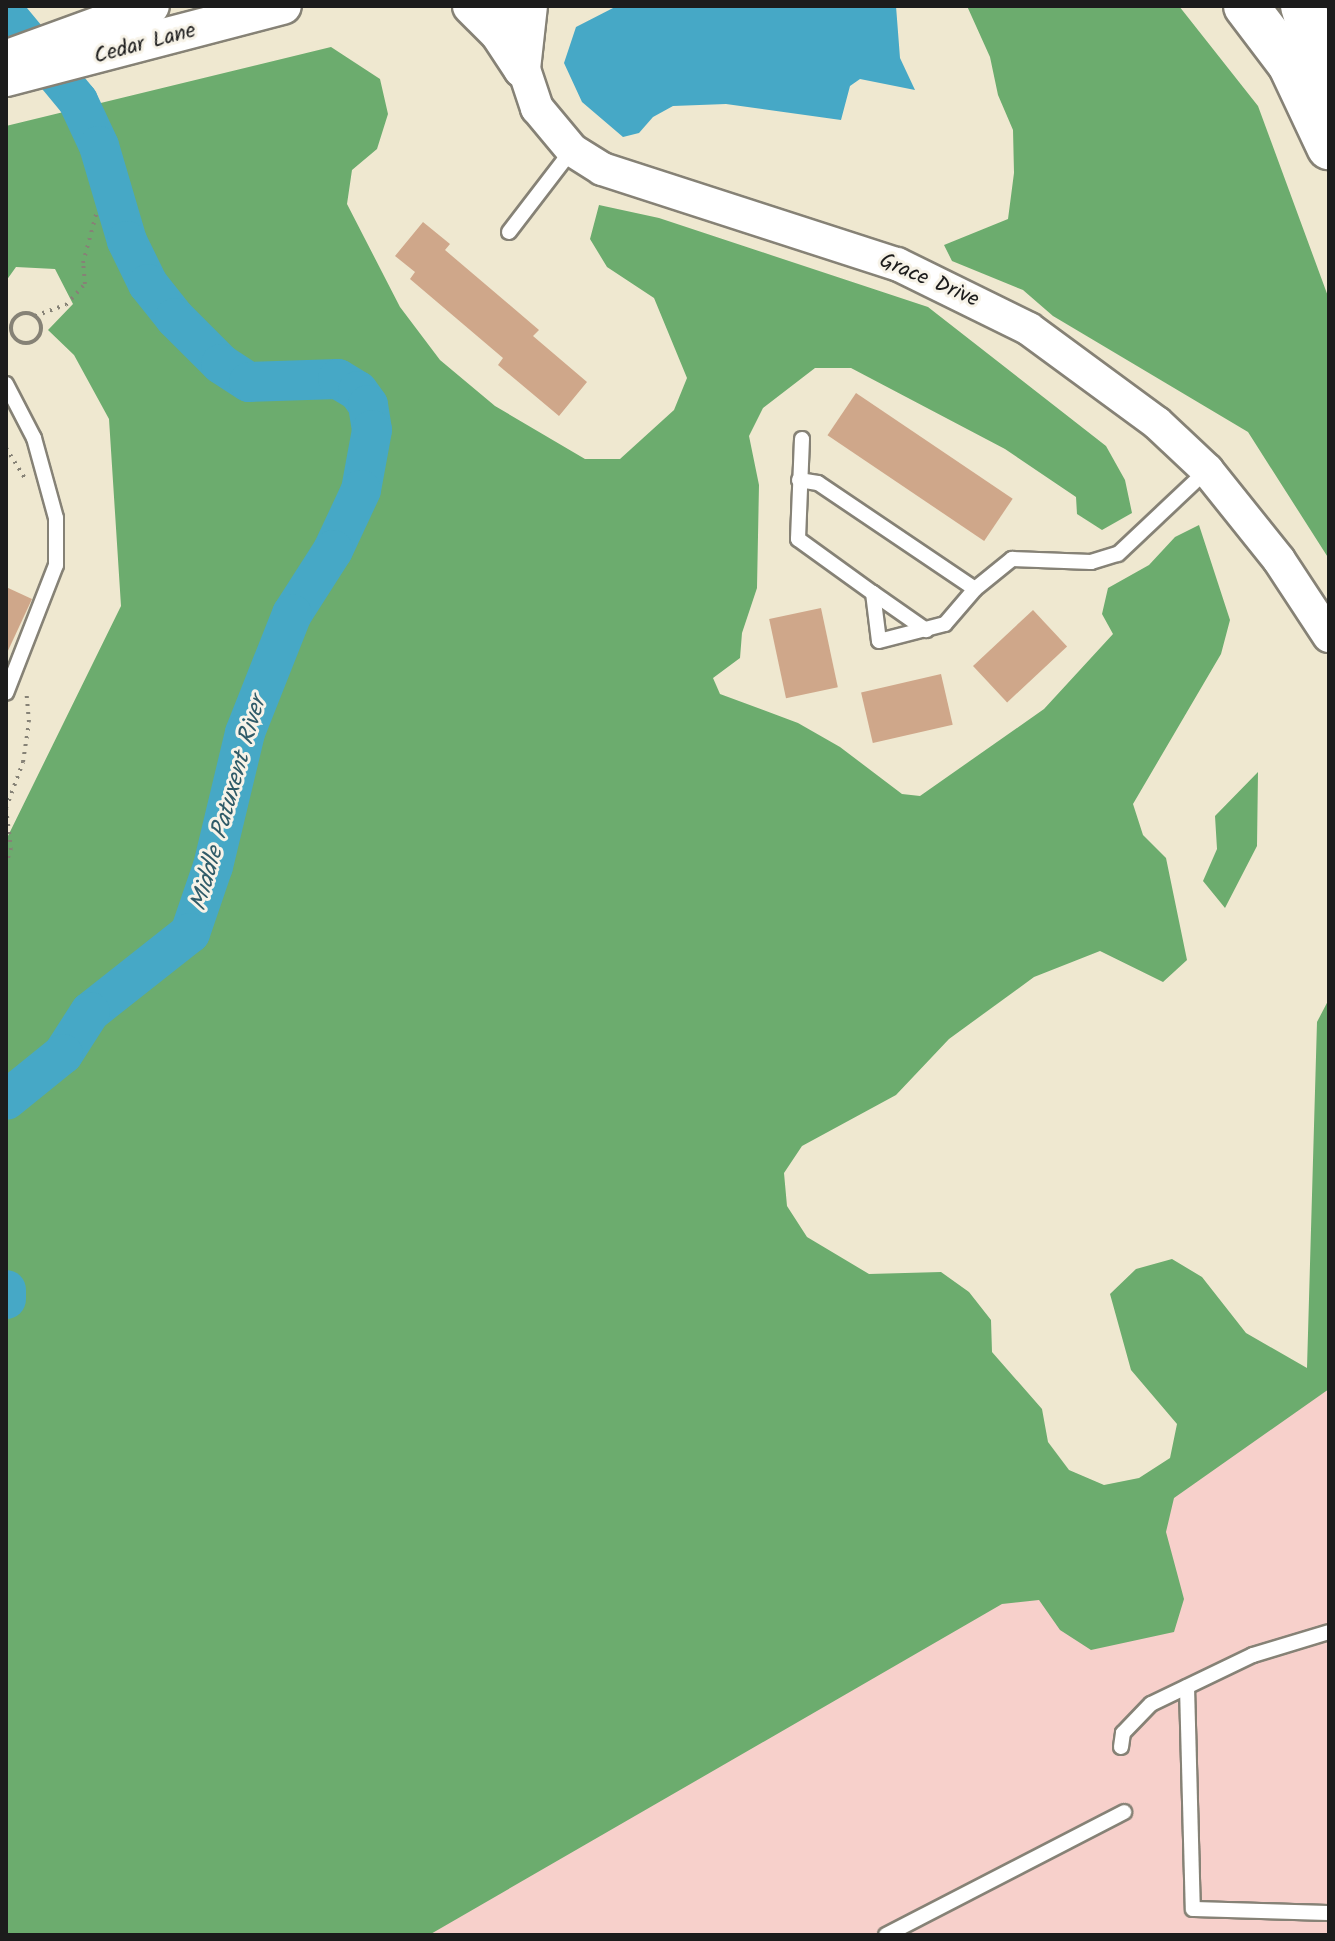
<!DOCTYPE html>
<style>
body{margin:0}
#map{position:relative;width:1335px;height:1941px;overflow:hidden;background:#efe8d0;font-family:Kalam,sans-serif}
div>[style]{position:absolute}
.built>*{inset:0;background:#f7d0cb}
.forest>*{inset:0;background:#6cac6e}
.water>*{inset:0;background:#46a8c6}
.river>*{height:40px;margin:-20px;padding:0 20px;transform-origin:20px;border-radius:20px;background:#46a8c6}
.building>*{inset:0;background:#cfa78a;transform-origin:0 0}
.path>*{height:4px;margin-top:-2px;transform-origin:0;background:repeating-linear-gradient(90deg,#868276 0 2px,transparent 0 8px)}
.path>.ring{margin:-2px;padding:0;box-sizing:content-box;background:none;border:4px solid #868276;border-radius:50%}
.roads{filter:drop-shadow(2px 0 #868276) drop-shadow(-2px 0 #868276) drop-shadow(0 2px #868276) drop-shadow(0 -2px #868276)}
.service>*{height:14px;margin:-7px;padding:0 7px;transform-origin:7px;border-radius:7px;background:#fff}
.tertiary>*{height:32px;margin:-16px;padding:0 16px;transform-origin:16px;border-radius:16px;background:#fff}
.secondary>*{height:36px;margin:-18px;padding:0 18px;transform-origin:18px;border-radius:18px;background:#fff}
.motorway>*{height:44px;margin:-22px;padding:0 22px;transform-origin:22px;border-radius:22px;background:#fff}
span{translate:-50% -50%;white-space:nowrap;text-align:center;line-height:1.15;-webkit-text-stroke:6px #f7f3e8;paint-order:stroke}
.street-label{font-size:22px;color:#1c1c1c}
.water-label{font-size:24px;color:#2f5b68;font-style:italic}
.frame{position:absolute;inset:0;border:8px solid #1c1c1c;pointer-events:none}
</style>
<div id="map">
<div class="built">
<div style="clip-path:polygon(1329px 1358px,1329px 1935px,423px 1935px)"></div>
</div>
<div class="forest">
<div style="clip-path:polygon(967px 6px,1179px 6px,1258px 106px,1329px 299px,1329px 559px,1248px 432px,1053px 316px,1023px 290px,952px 261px,944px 245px,1008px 219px,1014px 173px,1013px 130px,998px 95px,990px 57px)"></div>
<div style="clip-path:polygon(331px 47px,380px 79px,388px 114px,377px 149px,352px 170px,347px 204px,400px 307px,440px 360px,495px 406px,585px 459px,620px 459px,674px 410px,687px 378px,654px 298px,607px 267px,590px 239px,599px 205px,659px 218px,928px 307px,1106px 446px,1125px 480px,1132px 513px,1102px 530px,1077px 514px,1076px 497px,1005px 449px,851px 368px,815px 368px,763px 408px,749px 436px,759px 485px,757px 588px,742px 633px,740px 658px,713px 678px,720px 694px,798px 723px,840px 747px,902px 794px,920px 796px,1044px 709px,1113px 634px,1102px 614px,1108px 588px,1149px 565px,1175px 537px,1199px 525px,1230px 620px,1221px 654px,1133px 804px,1143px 835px,1166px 858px,1187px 960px,1163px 982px,1100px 951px,1034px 977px,949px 1039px,896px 1095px,802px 1146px,784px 1173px,787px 1206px,807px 1237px,869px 1274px,941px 1272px,969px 1292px,991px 1320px,992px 1352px,1042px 1409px,1048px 1442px,1069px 1470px,1104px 1485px,1139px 1478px,1170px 1458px,1177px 1424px,1131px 1370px,1110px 1294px,1136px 1269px,1172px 1259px,1202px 1277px,1246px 1333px,1307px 1368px,1317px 1022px,1329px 999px,1329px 1389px,1174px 1498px,1166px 1532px,1184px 1599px,1174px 1632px,1091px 1650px,1060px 1630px,1039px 1600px,1002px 1604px,429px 1935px,6px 1935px,6px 840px,121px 606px,109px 419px,74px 355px,48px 330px,73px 304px,55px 269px,16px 267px,6px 281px,6px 126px)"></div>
<div style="clip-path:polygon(1258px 772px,1257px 846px,1225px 908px,1203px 881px,1217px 849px,1215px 816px)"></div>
</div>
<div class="water">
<div style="clip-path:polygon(896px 6px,900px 58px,915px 90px,860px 79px,850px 86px,841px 120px,726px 104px,673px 106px,653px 117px,639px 133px,623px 137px,582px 102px,564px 63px,576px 27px,615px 7px)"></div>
</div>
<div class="river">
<div style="left:6px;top:14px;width:113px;rotate:50.4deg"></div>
<div style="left:78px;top:101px;width:50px;rotate:65deg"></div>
<div style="left:99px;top:146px;width:99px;rotate:73.6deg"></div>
<div style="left:127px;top:241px;width:48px;rotate:64deg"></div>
<div style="left:148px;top:284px;width:43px;rotate:51.5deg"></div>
<div style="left:175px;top:318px;width:65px;rotate:45deg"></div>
<div style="left:221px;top:364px;width:33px;rotate:33deg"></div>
<div style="left:249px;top:382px;width:89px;rotate:-1.9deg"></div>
<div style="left:338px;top:379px;width:23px;rotate:31deg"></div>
<div style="left:358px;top:391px;width:17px;rotate:54deg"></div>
<div style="left:368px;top:405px;width:25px;rotate:81deg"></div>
<div style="left:372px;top:430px;width:61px;rotate:100.4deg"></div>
<div style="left:361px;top:490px;width:66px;rotate:115deg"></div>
<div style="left:333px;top:550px;width:76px;rotate:122.6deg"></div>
<div style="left:292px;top:614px;width:128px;rotate:111.6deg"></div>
<div style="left:245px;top:733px;width:137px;rotate:103.5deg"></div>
<div style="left:213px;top:866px;width:71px;rotate:108.9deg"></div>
<div style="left:190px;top:933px;width:127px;rotate:141.7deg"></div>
<div style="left:90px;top:1012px;width:50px;rotate:122.7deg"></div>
<div style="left:63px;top:1054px;width:73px;rotate:141.1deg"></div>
<div style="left:6px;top:1290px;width:9px;rotate:90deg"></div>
</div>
<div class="building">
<div style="clip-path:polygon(423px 222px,450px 244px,445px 250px,539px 330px,533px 336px,587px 382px,559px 416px,498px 365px,503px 358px,410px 279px,415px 272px,395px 256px)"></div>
<div style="left:856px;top:393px;width:189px;height:51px;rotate:34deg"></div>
<div style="clip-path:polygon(6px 587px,32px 599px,6px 655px)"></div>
<div style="left:821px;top:608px;width:81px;height:53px;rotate:78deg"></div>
<div style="left:1033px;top:610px;width:50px;height:82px;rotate:47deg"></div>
<div style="left:941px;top:674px;width:52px;height:82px;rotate:77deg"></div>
</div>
<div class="path">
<div class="ring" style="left:11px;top:313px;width:26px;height:26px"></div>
<div style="left:35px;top:316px;width:33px;rotate:-20deg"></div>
<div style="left:66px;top:305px;width:28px;rotate:-48deg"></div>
<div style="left:85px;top:284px;width:21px;rotate:-95deg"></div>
<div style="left:83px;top:263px;width:54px;rotate:-74.9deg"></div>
<div style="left:6px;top:448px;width:36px;rotate:58deg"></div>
<div style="left:6px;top:808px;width:49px;rotate:-69.7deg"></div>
<div style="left:23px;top:762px;width:40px;rotate:-81.5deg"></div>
<div style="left:29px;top:722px;width:32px;rotate:-95deg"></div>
<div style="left:6px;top:808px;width:40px;rotate:82.9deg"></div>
<div style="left:11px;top:848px;width:17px;rotate:107deg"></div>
</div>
<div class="roads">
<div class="service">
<div style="left:509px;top:232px;width:103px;rotate:-52.5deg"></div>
<div style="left:6px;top:384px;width:61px;rotate:62.6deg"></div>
<div style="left:34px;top:438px;width:83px;rotate:74.6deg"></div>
<div style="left:56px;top:518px;width:47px;rotate:90deg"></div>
<div style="left:56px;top:565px;width:137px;rotate:111.3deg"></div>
<div style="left:802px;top:439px;width:100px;rotate:92.3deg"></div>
<div style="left:798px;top:539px;width:92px;rotate:35.8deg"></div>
<div style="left:873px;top:593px;width:48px;rotate:82.9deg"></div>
<div style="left:879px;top:641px;width:68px;rotate:-14.4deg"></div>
<div style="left:945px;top:624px;width:46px;rotate:-49.4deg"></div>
<div style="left:975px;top:589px;width:48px;rotate:-39deg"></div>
<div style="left:1012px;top:559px;width:79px;rotate:2.2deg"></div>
<div style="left:1091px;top:562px;width:28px;rotate:-17deg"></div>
<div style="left:1118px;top:554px;width:122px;rotate:-43.3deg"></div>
<div style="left:799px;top:480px;width:19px;rotate:9deg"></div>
<div style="left:818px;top:483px;width:189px;rotate:34deg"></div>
<div style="left:873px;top:593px;width:65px;rotate:34.9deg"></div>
<div style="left:1187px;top:1687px;width:222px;rotate:88.5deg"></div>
<div style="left:1193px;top:1909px;width:136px;rotate:1.7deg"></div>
<div style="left:1121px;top:1747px;width:14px;rotate:-82deg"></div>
<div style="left:1123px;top:1733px;width:40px;rotate:-46deg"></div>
<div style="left:1151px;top:1704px;width:113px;rotate:-25.7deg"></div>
<div style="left:1253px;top:1655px;width:79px;rotate:-16.8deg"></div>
<div style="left:886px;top:1935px;width:268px;rotate:-27.3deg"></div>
</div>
<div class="tertiary">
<div style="left:503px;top:6px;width:108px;rotate:71.6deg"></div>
<div style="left:537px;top:108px;width:55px;rotate:50.2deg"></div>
<div style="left:572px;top:150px;width:36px;rotate:32deg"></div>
<div style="left:602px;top:169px;width:310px;rotate:17.9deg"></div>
<div style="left:897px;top:264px;width:147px;rotate:26.2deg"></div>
<div style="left:1029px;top:329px;width:159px;rotate:36.3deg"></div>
<div style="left:1157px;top:423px;width:69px;rotate:43.2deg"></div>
<div style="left:1207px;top:470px;width:115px;rotate:51.3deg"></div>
<div style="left:1279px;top:560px;width:91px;rotate:56.7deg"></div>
</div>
<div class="secondary">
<div style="left:471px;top:6px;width:40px;rotate:45deg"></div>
<div style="left:499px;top:34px;width:42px;rotate:56.7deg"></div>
<div style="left:8px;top:58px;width:152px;rotate:-20deg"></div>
<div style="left:522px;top:69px;width:63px;rotate:-83.7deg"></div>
<div style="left:6px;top:78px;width:286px;rotate:-14.6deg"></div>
</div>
<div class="motorway">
<div style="left:1246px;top:6px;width:73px;rotate:52.8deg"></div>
<div style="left:1290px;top:64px;width:92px;rotate:64.8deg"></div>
<div style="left:1303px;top:6px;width:89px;rotate:73deg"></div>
</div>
</div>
<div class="street-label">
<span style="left:145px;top:44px;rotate:-15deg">Cedar Lane</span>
<span style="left:929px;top:281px;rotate:23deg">Grace Drive</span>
</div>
<div class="water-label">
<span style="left:229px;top:804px;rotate:-74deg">Middle Patuxent River</span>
</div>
<div class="frame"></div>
</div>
